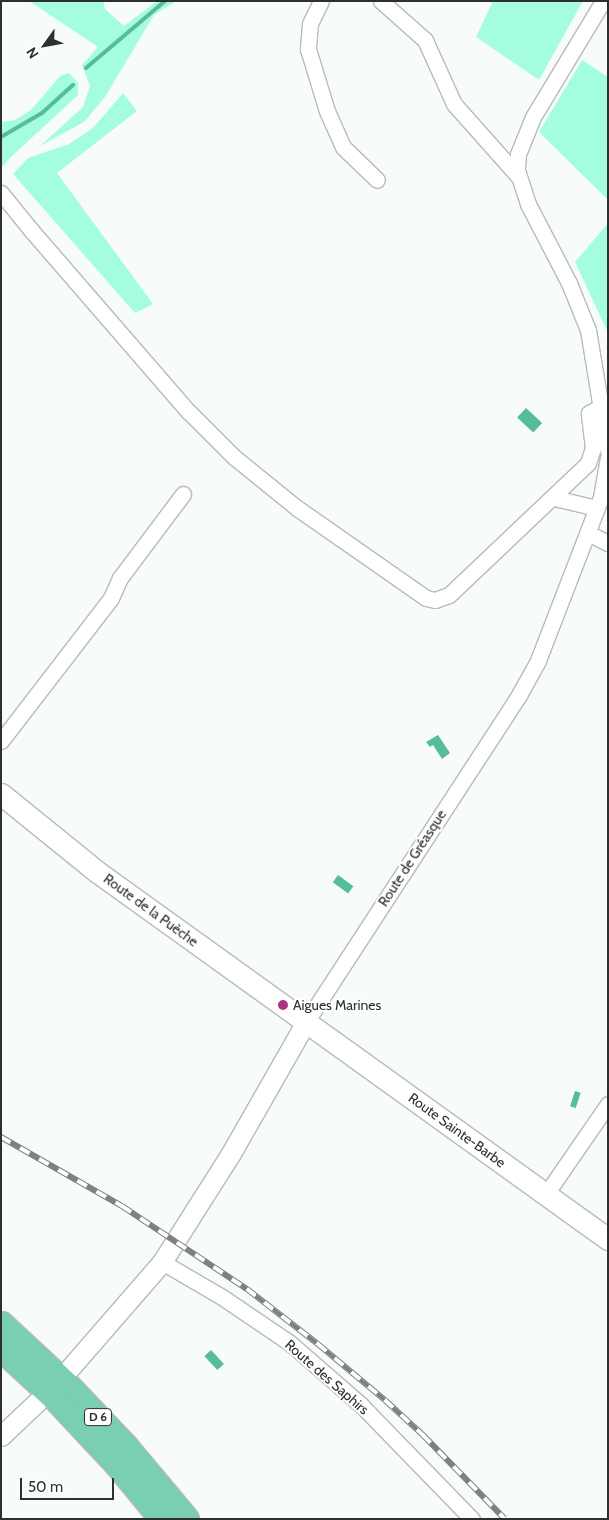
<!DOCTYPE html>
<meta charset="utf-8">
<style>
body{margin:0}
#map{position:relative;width:609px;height:1520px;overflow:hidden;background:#f7fcfa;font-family:Cabin,sans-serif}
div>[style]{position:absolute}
.green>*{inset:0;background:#a4fede}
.water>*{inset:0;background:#57bc9c;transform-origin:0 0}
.stream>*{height:4px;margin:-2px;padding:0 2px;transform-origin:2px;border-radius:2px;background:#57bc9c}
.roads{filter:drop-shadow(1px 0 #b7bbb9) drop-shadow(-1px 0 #b7bbb9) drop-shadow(0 1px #b7bbb9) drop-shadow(0 -1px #b7bbb9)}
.minor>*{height:15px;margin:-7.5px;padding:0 7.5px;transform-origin:7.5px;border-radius:7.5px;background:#fff}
.tertiary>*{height:19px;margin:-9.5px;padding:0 9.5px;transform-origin:9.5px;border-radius:9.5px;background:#fff}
.secondary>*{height:21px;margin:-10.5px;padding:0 10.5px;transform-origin:10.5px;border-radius:10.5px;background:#fff}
.trunk>*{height:25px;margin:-12.5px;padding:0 12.5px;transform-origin:12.5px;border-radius:12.5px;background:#7aceb3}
.rail>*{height:5.5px;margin-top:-2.75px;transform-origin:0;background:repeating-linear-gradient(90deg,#fff 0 11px,#7e8180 0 22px);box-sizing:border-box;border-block:1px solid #7e8180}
.dots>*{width:14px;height:14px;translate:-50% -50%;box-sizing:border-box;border:2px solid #fff;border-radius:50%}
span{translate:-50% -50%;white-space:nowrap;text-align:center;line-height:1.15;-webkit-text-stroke:4px #fff;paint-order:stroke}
.shield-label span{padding:1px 4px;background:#fff;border:1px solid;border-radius:4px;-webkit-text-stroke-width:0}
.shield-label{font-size:12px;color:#2e302f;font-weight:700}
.street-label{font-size:14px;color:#2e302f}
.poi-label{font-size:14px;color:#2e302f}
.left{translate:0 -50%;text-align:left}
.frame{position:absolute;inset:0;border:2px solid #2e302f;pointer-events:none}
.north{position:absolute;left:20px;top:20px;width:50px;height:50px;-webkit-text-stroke:4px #fff;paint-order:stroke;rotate:238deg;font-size:14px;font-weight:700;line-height:20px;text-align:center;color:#2e302f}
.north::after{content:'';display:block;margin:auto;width:18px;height:22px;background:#2e302f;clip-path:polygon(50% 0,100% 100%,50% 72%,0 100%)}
.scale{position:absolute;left:20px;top:1478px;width:94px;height:22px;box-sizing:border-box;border:2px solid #2e302f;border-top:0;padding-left:6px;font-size:15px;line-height:18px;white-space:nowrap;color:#2e302f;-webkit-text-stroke:4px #fff;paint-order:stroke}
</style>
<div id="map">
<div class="green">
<div style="clip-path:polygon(29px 1px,103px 1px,105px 9px,124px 26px,157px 1px,176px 1px,154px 15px,105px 97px,84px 122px,40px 146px,83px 107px,90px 86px,82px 65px,98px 47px)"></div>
<div style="clip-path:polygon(493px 1px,583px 1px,539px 80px,476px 37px)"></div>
<div style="clip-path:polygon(582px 60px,608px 77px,608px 200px,539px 132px)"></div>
<div style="clip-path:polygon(69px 73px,78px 83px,78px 95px,10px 158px,1px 168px,1px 122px,15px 120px,31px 110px,60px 76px)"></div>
<div style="clip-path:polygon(123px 93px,137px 111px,57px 173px,153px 304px,135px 313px,13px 174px,28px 158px,69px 144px,93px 128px)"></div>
<div style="clip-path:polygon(608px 223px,608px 333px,575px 262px)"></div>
</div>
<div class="water">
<div style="left:526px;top:408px;width:22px;height:13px;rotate:43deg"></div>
<div style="clip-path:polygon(438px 735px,450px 753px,442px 759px,433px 745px,430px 747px,426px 742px)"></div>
<div style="left:338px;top:875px;width:19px;height:9px;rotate:36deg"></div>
<div style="left:575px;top:1091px;width:6px;height:16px;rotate:18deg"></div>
<div style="left:211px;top:1350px;width:19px;height:9px;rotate:47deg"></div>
</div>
<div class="stream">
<div style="left:86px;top:68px;width:104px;rotate:-40.3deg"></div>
<div style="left:1px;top:137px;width:48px;rotate:-30.3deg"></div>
<div style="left:42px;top:113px;width:42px;rotate:-42.1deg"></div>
</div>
<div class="roads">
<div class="minor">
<div style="left:321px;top:1px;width:25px;rotate:116deg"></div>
<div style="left:310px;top:24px;width:25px;rotate:95deg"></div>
<div style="left:308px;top:49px;width:65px;rotate:73deg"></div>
<div style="left:327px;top:111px;width:39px;rotate:66deg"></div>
<div style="left:343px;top:147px;width:47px;rotate:44.1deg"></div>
<div style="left:381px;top:1px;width:59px;rotate:41.6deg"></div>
<div style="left:425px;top:40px;width:70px;rotate:65.6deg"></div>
<div style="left:454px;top:104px;width:98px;rotate:48.3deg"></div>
<div style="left:603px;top:1px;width:135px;rotate:121.1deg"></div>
<div style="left:533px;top:117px;width:40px;rotate:112deg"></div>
<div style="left:518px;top:154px;width:16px;rotate:94deg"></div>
<div style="left:517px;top:170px;width:36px;rotate:72deg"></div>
<div style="left:528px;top:204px;width:89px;rotate:62.6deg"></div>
<div style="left:569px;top:283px;width:51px;rotate:68deg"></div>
<div style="left:588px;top:330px;width:123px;rotate:80.6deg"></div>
<div style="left:1px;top:193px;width:48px;rotate:51deg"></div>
<div style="left:31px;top:230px;width:240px;rotate:49.1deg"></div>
<div style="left:188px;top:411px;width:65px;rotate:45deg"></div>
<div style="left:234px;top:457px;width:81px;rotate:39deg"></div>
<div style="left:297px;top:508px;width:157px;rotate:34.9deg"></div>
<div style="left:426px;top:598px;width:9px;rotate:13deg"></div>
<div style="left:435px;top:600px;width:15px;rotate:-20deg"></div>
<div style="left:449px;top:595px;width:192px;rotate:-43.5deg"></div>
<div style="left:588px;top:463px;width:16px;rotate:-72deg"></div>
<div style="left:593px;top:448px;width:35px;rotate:-97deg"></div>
<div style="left:589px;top:413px;width:15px;rotate:-28deg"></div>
<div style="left:554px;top:498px;width:44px;rotate:13.1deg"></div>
<div style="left:588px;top:533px;width:22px;rotate:27deg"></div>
<div style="left:1px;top:741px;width:180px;rotate:-52.4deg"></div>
<div style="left:111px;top:598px;width:22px;rotate:-66deg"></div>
<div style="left:120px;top:578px;width:105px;rotate:-53.1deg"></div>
<div style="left:306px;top:1022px;width:390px;rotate:-56.9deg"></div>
<div style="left:519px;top:695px;width:37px;rotate:-61deg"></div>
<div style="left:537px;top:663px;width:178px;rotate:-68.9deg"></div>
<div style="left:601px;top:497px;width:40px;rotate:-80deg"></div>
<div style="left:546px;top:1194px;width:109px;rotate:-55.4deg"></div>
<div style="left:162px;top:1262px;width:69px;rotate:30.3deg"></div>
<div style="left:222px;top:1297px;width:82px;rotate:34.1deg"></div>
<div style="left:290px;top:1343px;width:94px;rotate:41.1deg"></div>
<div style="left:361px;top:1405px;width:159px;rotate:45.8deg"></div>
</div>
<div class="tertiary">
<div style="left:70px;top:1368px;width:140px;rotate:-49deg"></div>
<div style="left:162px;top:1262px;width:127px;rotate:-57.6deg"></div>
<div style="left:230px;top:1155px;width:153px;rotate:-60.3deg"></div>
<div style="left:1px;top:1436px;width:50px;rotate:-43.4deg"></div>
</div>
<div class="secondary">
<div style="left:1px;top:794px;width:122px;rotate:39deg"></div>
<div style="left:96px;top:871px;width:631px;rotate:35.71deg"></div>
</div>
<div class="trunk">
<div style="left:1px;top:1324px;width:91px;rotate:42.8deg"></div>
<div style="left:68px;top:1386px;width:83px;rotate:46.5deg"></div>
<div style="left:125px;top:1446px;width:95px;rotate:50.1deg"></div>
<div style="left:1px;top:1348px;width:74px;rotate:42.8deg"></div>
<div style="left:55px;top:1398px;width:91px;rotate:46.8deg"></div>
<div style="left:117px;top:1464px;width:71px;rotate:50.7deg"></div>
</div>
</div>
<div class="rail">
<div style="left:1px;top:1137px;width:139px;rotate:29.7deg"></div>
<div style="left:122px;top:1206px;width:150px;rotate:33.6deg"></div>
<div style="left:247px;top:1289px;width:90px;rotate:37.8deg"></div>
<div style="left:318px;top:1344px;width:87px;rotate:39.9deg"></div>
<div style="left:385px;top:1400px;width:52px;rotate:42.6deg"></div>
<div style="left:423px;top:1435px;width:117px;rotate:45.7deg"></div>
</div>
<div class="dots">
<div style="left:283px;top:1005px;background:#ad3285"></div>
</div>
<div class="shield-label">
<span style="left:98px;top:1417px">D 6</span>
</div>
<div class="street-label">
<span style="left:412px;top:858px;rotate:-57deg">Route de Gréasque</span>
<span style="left:151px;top:910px;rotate:36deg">Route de la Puèche</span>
<span style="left:457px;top:1130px;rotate:36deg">Route Sainte-Barbe</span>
<span style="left:327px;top:1377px;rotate:41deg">Route des Saphirs</span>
</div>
<div class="poi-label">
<span class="left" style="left:293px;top:1005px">Aigues Marines</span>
</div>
<div class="frame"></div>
<div class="north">N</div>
<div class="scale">50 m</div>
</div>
